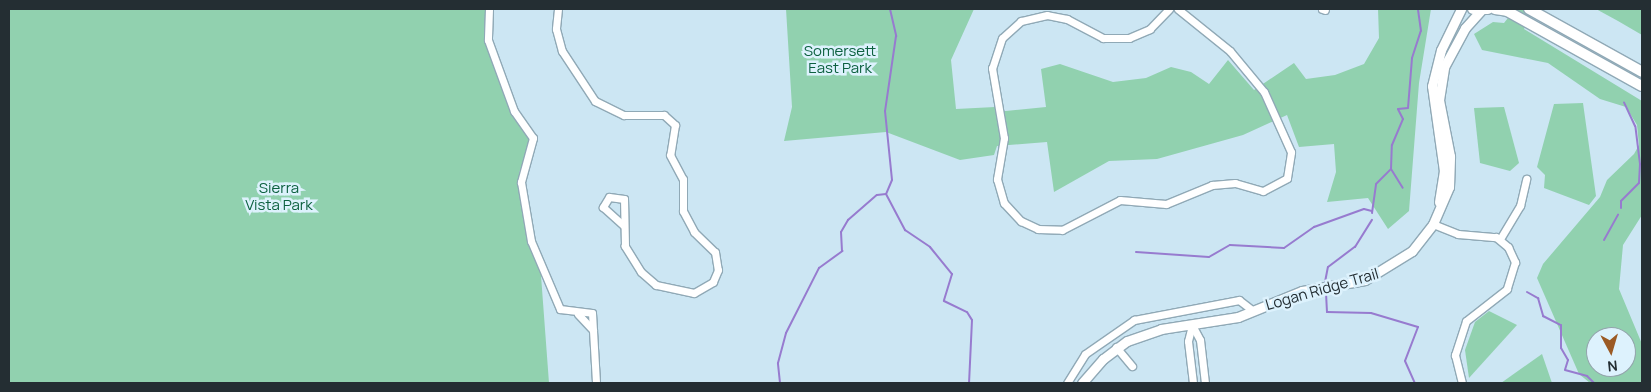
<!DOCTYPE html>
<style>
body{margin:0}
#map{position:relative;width:1651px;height:392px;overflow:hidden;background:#cce6f3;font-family:Manrope,sans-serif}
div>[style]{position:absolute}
.green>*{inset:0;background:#91d1af}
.stream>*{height:2px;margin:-1px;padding:0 1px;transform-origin:1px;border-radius:1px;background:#977bcf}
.roads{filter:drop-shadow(1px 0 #90a9b6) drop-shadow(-1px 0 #90a9b6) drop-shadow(0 1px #90a9b6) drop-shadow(0 -1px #90a9b6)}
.minor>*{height:7px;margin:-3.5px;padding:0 3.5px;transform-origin:3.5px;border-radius:3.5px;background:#fff}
.tertiary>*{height:9px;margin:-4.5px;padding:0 4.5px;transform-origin:4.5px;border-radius:4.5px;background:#fff}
.secondary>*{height:10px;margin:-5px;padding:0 5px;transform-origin:5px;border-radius:5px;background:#fff}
span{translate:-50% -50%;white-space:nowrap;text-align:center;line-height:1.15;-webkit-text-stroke:5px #ddf2fd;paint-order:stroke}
.park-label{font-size:15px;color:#0d6140}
.street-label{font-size:15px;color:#242e33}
.frame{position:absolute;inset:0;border:10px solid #242e33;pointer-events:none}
.north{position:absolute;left:1586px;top:327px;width:50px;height:50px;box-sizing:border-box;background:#ddf2fd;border:1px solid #93a4ac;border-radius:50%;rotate:174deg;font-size:14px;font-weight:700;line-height:20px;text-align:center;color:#242e33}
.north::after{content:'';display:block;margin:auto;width:18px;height:22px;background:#9b5a24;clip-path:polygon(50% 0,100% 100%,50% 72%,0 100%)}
</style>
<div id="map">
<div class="green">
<div style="clip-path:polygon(9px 9px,487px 9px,484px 34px,513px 113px,531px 141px,519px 173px,519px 190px,540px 262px,549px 383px,9px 383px)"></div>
<div style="clip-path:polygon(786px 9px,974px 9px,951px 60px,956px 109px,995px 107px,996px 112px,1046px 107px,1041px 69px,1060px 64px,1113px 82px,1146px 78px,1171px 67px,1191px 72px,1209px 84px,1228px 60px,1254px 90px,1294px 63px,1306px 79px,1335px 75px,1364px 64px,1379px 38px,1378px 9px,1431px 9px,1419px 83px,1409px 211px,1388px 229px,1368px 198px,1327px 202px,1336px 172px,1334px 144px,1299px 147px,1287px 115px,1243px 135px,1157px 159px,1109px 161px,1054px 192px,1047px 142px,997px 146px,994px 155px,960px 160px,886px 132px,784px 141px,792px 107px)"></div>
<div style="clip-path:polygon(evenodd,1515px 9px,1534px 9px,1524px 29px,1642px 101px,1642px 215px,1623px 245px,1619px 289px,1642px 344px,1642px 383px,1590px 383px,1579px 374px,1537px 278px,1543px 264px,1600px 197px,1607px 180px,1634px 154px,1639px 145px,1637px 125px,1626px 107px,1600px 99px,1548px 63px,1482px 50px,1474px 34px,1493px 22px,1504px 23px,1515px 9px,1596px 337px,1626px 337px,1626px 367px,1596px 367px,1596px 337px)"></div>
<div style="clip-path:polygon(1596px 9px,1642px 9px,1642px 35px,1618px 21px)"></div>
<div style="clip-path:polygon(1583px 103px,1596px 196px,1589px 205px,1544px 188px,1545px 175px,1537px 167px,1554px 104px)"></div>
<div style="clip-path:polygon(1504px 107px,1519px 163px,1510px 171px,1480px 163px,1474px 108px)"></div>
<div style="clip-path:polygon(1489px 311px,1517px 325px,1469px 378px,1465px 350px,1475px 322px)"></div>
<div style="clip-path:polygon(1542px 354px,1552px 383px,1501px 383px)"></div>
</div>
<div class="stream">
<div style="left:890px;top:9px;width:28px;rotate:77deg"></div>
<div style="left:896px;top:36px;width:76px;rotate:98.3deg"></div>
<div style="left:885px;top:111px;width:69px;rotate:84.2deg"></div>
<div style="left:892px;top:180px;width:15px;rotate:113deg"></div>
<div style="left:886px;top:194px;width:41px;rotate:62.2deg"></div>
<div style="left:905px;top:230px;width:30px;rotate:34deg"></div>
<div style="left:930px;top:247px;width:35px;rotate:51deg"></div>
<div style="left:952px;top:274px;width:28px;rotate:107deg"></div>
<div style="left:944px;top:301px;width:25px;rotate:26deg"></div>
<div style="left:967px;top:312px;width:9px;rotate:58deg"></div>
<div style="left:972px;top:320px;width:63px;rotate:92.7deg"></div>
<div style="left:1391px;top:169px;width:22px;rotate:58deg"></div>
<div style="left:1621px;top:208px;width:7px;rotate:-90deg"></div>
<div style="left:1621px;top:201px;width:25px;rotate:-45deg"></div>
<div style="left:1639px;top:183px;width:19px;rotate:-87deg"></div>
<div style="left:1640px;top:164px;width:38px;rotate:-97deg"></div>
<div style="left:1635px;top:126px;width:26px;rotate:-115deg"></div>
<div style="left:1372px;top:213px;width:29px;rotate:-82deg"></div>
<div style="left:1376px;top:184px;width:21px;rotate:-45deg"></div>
<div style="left:1391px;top:169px;width:24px;rotate:-88deg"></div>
<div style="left:1392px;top:145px;width:28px;rotate:-67deg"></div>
<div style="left:1403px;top:119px;width:11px;rotate:-117deg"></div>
<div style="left:1398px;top:109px;width:10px;rotate:-6deg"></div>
<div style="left:1408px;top:108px;width:50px;rotate:-85.4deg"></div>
<div style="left:1412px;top:58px;width:28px;rotate:-72deg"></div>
<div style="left:1421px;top:31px;width:22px;rotate:-98deg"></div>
<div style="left:1604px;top:240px;width:29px;rotate:-61deg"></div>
<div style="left:1136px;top:252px;width:73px;rotate:3.9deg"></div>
<div style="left:1209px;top:257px;width:24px;rotate:-30deg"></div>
<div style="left:1230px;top:245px;width:54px;rotate:3.2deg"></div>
<div style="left:1284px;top:248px;width:37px;rotate:-35deg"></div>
<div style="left:1314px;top:227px;width:53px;rotate:-19.8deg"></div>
<div style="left:1364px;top:209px;width:8px;rotate:14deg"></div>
<div style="left:1325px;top:282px;width:15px;rotate:-79deg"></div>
<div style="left:1328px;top:267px;width:34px;rotate:-37deg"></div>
<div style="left:1355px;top:247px;width:32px;rotate:-58deg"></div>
<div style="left:1527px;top:292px;width:13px;rotate:29deg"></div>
<div style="left:1538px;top:298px;width:19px;rotate:74deg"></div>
<div style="left:1543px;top:316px;width:20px;rotate:27deg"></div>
<div style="left:1561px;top:325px;width:23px;rotate:90deg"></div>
<div style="left:1561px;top:348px;width:14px;rotate:60deg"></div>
<div style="left:1568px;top:360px;width:10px;rotate:107deg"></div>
<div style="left:1565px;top:370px;width:23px;rotate:15deg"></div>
<div style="left:1587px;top:376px;width:10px;rotate:45deg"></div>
<div style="left:1326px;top:293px;width:19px;rotate:87deg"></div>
<div style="left:1327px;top:312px;width:44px;rotate:1.3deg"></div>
<div style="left:1371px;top:313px;width:49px;rotate:16.6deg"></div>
<div style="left:1418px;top:327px;width:36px;rotate:111deg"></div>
<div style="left:1405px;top:361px;width:24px;rotate:66deg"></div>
<div style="left:780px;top:383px;width:20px;rotate:-96deg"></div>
<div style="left:778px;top:363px;width:31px;rotate:-75deg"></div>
<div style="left:786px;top:333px;width:73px;rotate:-63.1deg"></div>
<div style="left:819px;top:268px;width:29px;rotate:-36deg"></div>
<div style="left:842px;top:251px;width:19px;rotate:-93deg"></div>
<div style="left:841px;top:232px;width:14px;rotate:-60deg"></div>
<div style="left:848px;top:220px;width:38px;rotate:-41deg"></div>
<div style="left:877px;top:195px;width:9px;rotate:-6deg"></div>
</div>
<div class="roads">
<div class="minor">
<div style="left:489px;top:9px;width:31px;rotate:92deg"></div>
<div style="left:488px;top:40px;width:76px;rotate:69.9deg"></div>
<div style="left:514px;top:111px;width:33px;rotate:55deg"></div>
<div style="left:533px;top:138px;width:46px;rotate:105.3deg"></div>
<div style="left:521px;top:182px;width:60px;rotate:80.4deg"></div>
<div style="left:531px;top:241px;width:74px;rotate:66.9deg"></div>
<div style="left:560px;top:309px;width:32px;rotate:7deg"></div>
<div style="left:592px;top:313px;width:70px;rotate:86.7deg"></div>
<div style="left:558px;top:9px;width:20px;rotate:96deg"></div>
<div style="left:556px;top:29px;width:23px;rotate:75deg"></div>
<div style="left:562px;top:51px;width:60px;rotate:56.6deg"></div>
<div style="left:595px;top:101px;width:32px;rotate:26deg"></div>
<div style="left:624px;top:115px;width:40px"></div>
<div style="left:664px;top:115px;width:15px;rotate:42deg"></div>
<div style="left:675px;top:125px;width:30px;rotate:99deg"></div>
<div style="left:670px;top:155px;width:27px;rotate:62deg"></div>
<div style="left:683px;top:179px;width:32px;rotate:90deg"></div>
<div style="left:683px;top:211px;width:24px;rotate:62deg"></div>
<div style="left:694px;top:232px;width:29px;rotate:44deg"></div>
<div style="left:715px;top:252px;width:18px;rotate:81deg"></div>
<div style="left:718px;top:270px;width:13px;rotate:113deg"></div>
<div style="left:713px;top:282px;width:22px;rotate:150deg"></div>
<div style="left:694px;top:293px;width:39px;rotate:-168deg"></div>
<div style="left:656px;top:285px;width:20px;rotate:-139deg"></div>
<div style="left:641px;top:272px;width:31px;rotate:-122deg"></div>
<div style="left:625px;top:246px;width:47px;rotate:-91.2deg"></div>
<div style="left:624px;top:199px;width:15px;rotate:-172deg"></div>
<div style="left:609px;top:197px;width:12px;rotate:121deg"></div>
<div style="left:603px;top:207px;width:28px;rotate:42deg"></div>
<div style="left:1169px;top:9px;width:28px;rotate:134deg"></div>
<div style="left:1150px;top:29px;width:23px;rotate:157deg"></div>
<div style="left:1129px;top:38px;width:26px;rotate:180deg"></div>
<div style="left:1103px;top:38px;width:41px;rotate:-152.2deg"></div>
<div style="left:1067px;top:19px;width:20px;rotate:-169deg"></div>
<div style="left:1047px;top:15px;width:27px;rotate:167deg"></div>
<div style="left:1021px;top:21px;width:25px;rotate:138deg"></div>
<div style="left:1002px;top:38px;width:32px;rotate:108deg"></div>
<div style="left:992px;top:68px;width:71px;rotate:80.3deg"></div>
<div style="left:1004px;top:138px;width:42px;rotate:99.7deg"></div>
<div style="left:997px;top:179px;width:25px;rotate:74deg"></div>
<div style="left:1004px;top:203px;width:25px;rotate:47deg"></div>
<div style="left:1021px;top:221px;width:19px;rotate:25deg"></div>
<div style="left:1038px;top:229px;width:24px;rotate:2deg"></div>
<div style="left:1062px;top:230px;width:65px;rotate:-27.3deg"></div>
<div style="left:1120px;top:200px;width:46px;rotate:5deg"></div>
<div style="left:1166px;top:204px;width:50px;rotate:-22.4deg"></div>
<div style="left:1212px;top:185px;width:23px;rotate:-5deg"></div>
<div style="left:1235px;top:183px;width:29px;rotate:16deg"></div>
<div style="left:1263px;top:191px;width:27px;rotate:-28deg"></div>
<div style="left:1287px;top:178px;width:26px;rotate:-81deg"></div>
<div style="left:1291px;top:152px;width:66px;rotate:-114.2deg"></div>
<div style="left:1264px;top:92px;width:53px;rotate:-129.7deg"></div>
<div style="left:1230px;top:51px;width:67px;rotate:-141.1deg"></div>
<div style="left:1322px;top:9px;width:3px;rotate:18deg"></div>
<div style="left:1433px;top:224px;width:27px;rotate:22deg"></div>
<div style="left:1458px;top:234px;width:38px;rotate:5deg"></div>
<div style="left:1496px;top:237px;width:16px;rotate:40deg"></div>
<div style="left:1508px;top:247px;width:17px;rotate:65deg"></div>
<div style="left:1515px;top:262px;width:28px;rotate:107deg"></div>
<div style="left:1507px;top:289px;width:52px;rotate:142deg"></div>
<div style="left:1466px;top:321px;width:36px;rotate:108deg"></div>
<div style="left:1455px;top:355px;width:29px;rotate:76deg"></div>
<div style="left:1500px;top:239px;width:39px;rotate:-59deg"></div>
<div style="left:1520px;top:206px;width:28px;rotate:-77deg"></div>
<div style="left:578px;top:314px;width:22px;rotate:47deg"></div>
<div style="left:1116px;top:347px;width:25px;rotate:50deg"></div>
<div style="left:1067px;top:383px;width:34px;rotate:-58deg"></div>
<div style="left:1085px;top:354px;width:60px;rotate:-34.8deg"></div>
<div style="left:1134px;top:320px;width:107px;rotate:-10.8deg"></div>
<div style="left:1239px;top:300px;width:16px;rotate:38deg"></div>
<div style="left:1193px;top:383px;width:42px;rotate:-96.8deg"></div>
<div style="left:1188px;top:341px;width:16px;rotate:-76deg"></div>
<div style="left:1192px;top:325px;width:17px;rotate:62deg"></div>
<div style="left:1200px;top:340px;width:43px;rotate:83.4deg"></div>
</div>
<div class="tertiary">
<div style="left:1439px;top:202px;width:31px;rotate:-81deg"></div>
<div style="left:1444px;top:171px;width:86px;rotate:-98deg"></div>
<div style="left:1432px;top:86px;width:37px;rotate:-76deg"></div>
<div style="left:1441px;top:50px;width:46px;rotate:-64deg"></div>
<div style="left:1082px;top:383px;width:32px;rotate:-49deg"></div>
<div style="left:1103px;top:359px;width:30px;rotate:-37deg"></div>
<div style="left:1127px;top:341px;width:36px;rotate:-19deg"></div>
<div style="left:1161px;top:329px;width:78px;rotate:-8.9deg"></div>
<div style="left:1238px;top:317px;width:69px;rotate:-22.1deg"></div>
<div style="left:1302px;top:291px;width:64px;rotate:-9.9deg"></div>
<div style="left:1365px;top:280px;width:55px;rotate:-31.7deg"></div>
<div style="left:1412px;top:251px;width:34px;rotate:-52deg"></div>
<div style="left:1433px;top:224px;width:40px;rotate:-66.6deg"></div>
<div style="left:1449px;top:187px;width:31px;rotate:-88deg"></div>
<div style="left:1450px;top:156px;width:57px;rotate:-101.1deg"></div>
<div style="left:1439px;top:100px;width:33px;rotate:-81deg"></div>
<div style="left:1444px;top:67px;width:44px;rotate:-61.7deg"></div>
<div style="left:1465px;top:28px;width:24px;rotate:-48deg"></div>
</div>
<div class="secondary">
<div style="left:1473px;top:9px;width:15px"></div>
<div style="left:1495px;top:9px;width:12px;rotate:9deg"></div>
<div style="left:1507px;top:11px;width:154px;rotate:29.1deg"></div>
<div style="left:1529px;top:9px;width:129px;rotate:29.1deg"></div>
</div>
</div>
<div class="park-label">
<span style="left:840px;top:59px">Somersett<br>East Park</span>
<span style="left:279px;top:196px">Sierra<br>Vista Park</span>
</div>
<div class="street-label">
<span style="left:1322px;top:289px;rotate:-16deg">Logan Ridge Trail</span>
</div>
<div class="frame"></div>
<div class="north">N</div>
</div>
